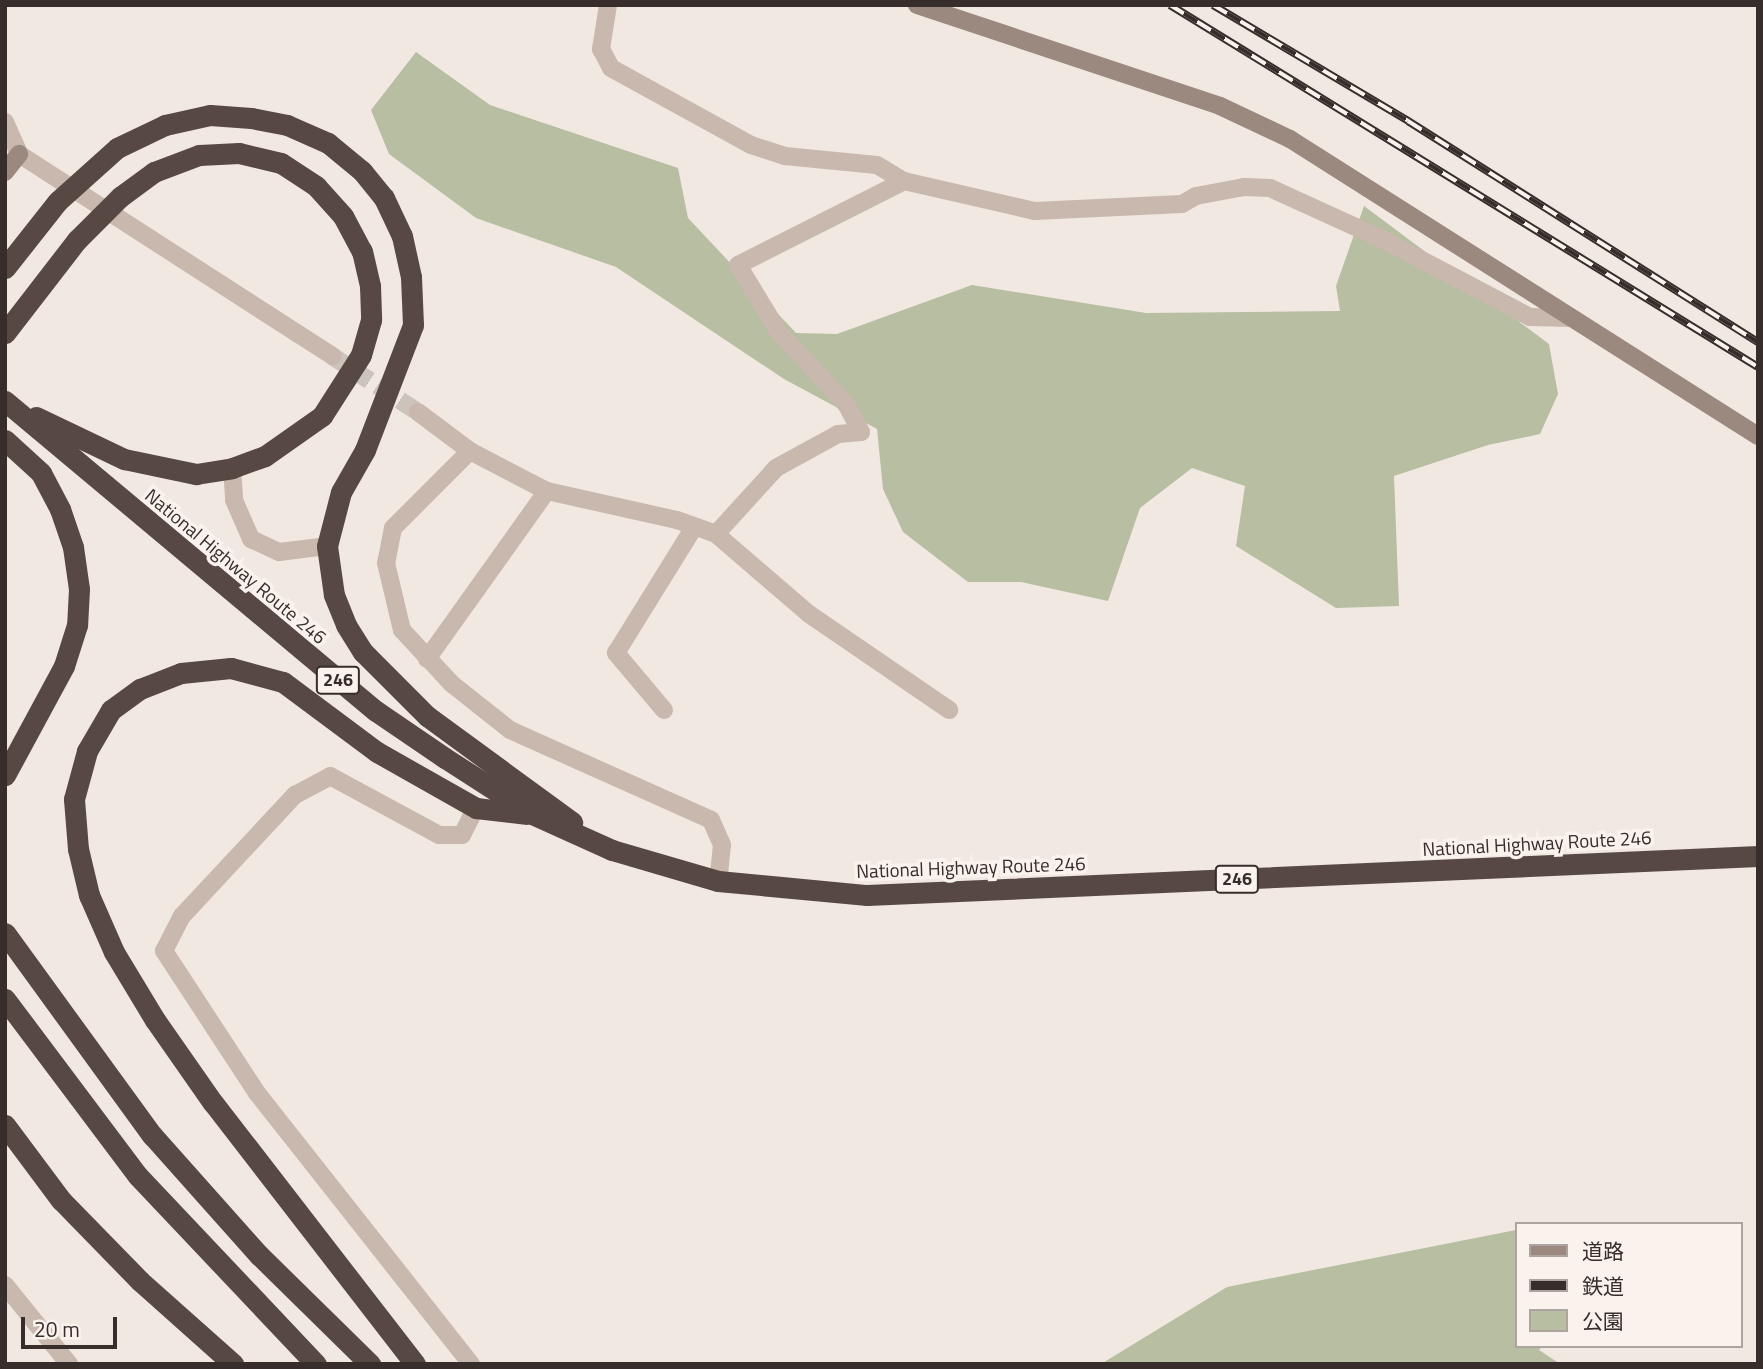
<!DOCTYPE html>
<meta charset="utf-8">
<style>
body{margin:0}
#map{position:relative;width:1763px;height:1369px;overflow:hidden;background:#f1e8e1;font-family:"Titillium Web","Noto Sans JP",sans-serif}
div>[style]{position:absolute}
.green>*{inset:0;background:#b7bea2}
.street-tunnel>*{height:18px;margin-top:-9px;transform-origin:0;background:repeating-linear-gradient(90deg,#ccc3bd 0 18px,transparent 0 27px)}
.lane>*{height:18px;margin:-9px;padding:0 9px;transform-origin:9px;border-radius:9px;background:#c8b8ae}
.street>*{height:18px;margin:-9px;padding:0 9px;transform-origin:9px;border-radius:9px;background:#c8b8ae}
.secondary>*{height:18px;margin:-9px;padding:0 9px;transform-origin:9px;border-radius:9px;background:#9b887f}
.highway>*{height:21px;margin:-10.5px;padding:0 10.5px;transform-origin:10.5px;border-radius:10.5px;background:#574843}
.rail>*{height:8px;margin-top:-4px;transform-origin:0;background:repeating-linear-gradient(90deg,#f9f2ed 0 16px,#372e2b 0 32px);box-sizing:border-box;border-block:2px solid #372e2b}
.highway-bridge>*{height:21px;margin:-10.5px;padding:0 10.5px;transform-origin:10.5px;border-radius:10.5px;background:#574843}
span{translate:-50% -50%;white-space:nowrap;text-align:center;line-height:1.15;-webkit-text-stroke:7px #f9f2ed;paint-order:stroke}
.shield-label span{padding:2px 5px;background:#f9f2ed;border:2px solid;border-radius:5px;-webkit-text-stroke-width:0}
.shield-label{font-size:18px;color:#372e2b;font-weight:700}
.street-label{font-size:19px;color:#372e2b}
.frame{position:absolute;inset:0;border:7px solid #372e2b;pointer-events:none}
.legend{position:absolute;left:1515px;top:1222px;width:228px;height:126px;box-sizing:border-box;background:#f9f2ed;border:2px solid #aba49f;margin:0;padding:9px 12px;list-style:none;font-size:21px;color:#372e2b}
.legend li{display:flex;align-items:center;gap:14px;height:35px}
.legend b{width:35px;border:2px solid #aba49f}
.scale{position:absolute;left:21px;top:1317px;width:96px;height:32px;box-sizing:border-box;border:4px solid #372e2b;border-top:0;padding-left:9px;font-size:21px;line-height:24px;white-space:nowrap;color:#372e2b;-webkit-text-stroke:5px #f9f2ed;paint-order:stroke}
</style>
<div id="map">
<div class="green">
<div style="clip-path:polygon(416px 52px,490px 105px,678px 168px,688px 218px,796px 333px,837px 334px,972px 285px,1146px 313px,1340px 311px,1336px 286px,1364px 206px,1549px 344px,1558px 394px,1540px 434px,1488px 445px,1394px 476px,1399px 606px,1336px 608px,1236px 546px,1245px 486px,1192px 468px,1140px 508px,1108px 601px,1021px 582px,968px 582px,903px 532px,883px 489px,877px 429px,784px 379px,616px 267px,476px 218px,389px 154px,371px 110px)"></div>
<div style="clip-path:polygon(1516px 1230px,1516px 1346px,1542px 1346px,1539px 1350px,1560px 1364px,1101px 1364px,1227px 1287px)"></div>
</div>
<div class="street-tunnel">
<div style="left:332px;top:356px;width:103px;rotate:33.1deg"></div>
</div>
<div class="lane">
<div style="left:232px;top:468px;width:32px;rotate:86deg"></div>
<div style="left:234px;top:500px;width:43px;rotate:66.4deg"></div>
<div style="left:251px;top:539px;width:31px;rotate:25deg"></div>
<div style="left:279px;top:552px;width:48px;rotate:-7.1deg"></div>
<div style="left:716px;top:534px;width:89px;rotate:-47.7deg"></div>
<div style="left:776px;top:468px;width:71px;rotate:-28.7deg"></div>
<div style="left:838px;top:434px;width:23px;rotate:-5deg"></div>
<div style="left:861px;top:432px;width:32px;rotate:-118deg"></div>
<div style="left:846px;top:404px;width:100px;rotate:-133deg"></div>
<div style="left:778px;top:331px;width:77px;rotate:-121.2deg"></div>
<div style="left:738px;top:265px;width:186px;rotate:-26.8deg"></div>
<div style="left:427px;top:659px;width:206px;rotate:-54.5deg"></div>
<div style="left:547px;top:491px;width:133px;rotate:12.6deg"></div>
<div style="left:677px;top:520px;width:41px;rotate:19.7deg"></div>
<div style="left:716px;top:534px;width:123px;rotate:40.7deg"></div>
<div style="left:809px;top:614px;width:170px;rotate:34.4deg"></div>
<div style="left:664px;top:710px;width:75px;rotate:-130.1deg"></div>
<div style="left:616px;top:653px;width:148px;rotate:-58.2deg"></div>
</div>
<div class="street">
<div style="left:608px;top:5px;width:45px;rotate:99deg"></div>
<div style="left:601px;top:49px;width:21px;rotate:62deg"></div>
<div style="left:611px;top:68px;width:160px;rotate:28.8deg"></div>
<div style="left:751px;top:145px;width:36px;rotate:18deg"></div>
<div style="left:785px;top:156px;width:92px;rotate:5.6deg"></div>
<div style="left:877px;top:165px;width:31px;rotate:31deg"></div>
<div style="left:904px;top:181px;width:134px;rotate:12.9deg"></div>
<div style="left:1035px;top:211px;width:147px;rotate:-2.7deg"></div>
<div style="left:1182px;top:204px;width:16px;rotate:-30deg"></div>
<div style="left:1196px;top:196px;width:49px;rotate:-10.6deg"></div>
<div style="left:1244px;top:187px;width:26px;rotate:2deg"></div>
<div style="left:1270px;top:188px;width:123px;rotate:24.5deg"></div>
<div style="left:1382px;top:239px;width:167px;rotate:27.8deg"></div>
<div style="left:1530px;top:317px;width:42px;rotate:1.4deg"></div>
<div style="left:5px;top:122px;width:35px;rotate:66deg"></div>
<div style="left:19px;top:154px;width:373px;rotate:32.8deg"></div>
<div style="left:418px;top:412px;width:65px;rotate:36.9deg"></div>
<div style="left:470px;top:451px;width:87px;rotate:27.5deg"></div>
<div style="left:470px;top:451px;width:109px;rotate:135deg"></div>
<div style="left:393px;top:528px;width:36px;rotate:101deg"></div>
<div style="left:386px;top:563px;width:69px;rotate:76.6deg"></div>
<div style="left:402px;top:630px;width:74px;rotate:47.2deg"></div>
<div style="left:452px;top:684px;width:74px;rotate:38.4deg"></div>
<div style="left:510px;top:730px;width:220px;rotate:24.1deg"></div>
<div style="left:711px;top:820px;width:27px;rotate:66deg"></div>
<div style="left:722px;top:845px;width:36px;rotate:96deg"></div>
<div style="left:5px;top:1285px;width:102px;rotate:51deg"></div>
<div style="left:471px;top:1364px;width:345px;rotate:-128.3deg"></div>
<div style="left:257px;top:1093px;width:170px;rotate:-123.2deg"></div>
<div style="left:164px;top:951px;width:39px;rotate:-63deg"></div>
<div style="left:182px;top:916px;width:166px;rotate:-47deg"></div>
<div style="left:295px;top:795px;width:40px;rotate:-28deg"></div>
<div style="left:330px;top:776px;width:124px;rotate:28.4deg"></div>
<div style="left:439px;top:835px;width:23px"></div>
<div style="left:462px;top:835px;width:30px;rotate:-63deg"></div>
</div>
<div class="secondary">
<div style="left:917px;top:5px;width:319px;rotate:18.4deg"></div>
<div style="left:1220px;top:106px;width:77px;rotate:25.2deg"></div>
<div style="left:1290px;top:139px;width:554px;rotate:32.4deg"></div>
<div style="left:5px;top:172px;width:23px;rotate:-52deg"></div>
</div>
<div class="highway">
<div style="left:5px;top:401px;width:483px;rotate:39.9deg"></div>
<div style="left:376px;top:711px;width:83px;rotate:34.3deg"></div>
<div style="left:445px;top:758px;width:103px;rotate:32.8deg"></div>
<div style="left:532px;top:814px;width:88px;rotate:24.2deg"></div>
<div style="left:612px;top:850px;width:110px;rotate:16.3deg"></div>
<div style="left:718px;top:881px;width:150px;rotate:5.4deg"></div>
<div style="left:867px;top:895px;width:892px;rotate:-2.51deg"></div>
<div style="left:36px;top:417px;width:98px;rotate:25.5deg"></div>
<div style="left:124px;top:459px;width:74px;rotate:11.8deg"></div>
<div style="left:196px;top:474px;width:36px;rotate:-9deg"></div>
<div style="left:232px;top:468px;width:35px;rotate:-20deg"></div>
<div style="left:265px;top:456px;width:70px;rotate:-35.1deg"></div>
<div style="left:5px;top:440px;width:49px;rotate:42.5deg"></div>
<div style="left:41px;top:473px;width:41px;rotate:62.2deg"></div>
<div style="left:60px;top:509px;width:40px;rotate:71.1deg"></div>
<div style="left:73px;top:547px;width:42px;rotate:81.9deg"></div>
<div style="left:79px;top:589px;width:36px;rotate:93deg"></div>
<div style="left:77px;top:625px;width:43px;rotate:107.6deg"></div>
<div style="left:64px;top:666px;width:124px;rotate:118.4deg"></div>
<div style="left:365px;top:450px;width:48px;rotate:119.7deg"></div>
<div style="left:341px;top:492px;width:56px;rotate:104.5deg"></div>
<div style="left:327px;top:546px;width:49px;rotate:81.9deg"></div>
<div style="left:334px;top:595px;width:32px;rotate:68deg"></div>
<div style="left:346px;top:625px;width:32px;rotate:58deg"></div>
<div style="left:363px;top:652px;width:91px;rotate:45deg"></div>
<div style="left:427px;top:716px;width:180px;rotate:36.2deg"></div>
<div style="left:5px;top:933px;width:250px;rotate:54deg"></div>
<div style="left:152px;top:1135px;width:161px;rotate:48.3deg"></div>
<div style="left:259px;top:1255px;width:156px;rotate:44.5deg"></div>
<div style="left:5px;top:999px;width:221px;rotate:53.1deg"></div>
<div style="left:138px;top:1176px;width:259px;rotate:46.6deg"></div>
<div style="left:5px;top:1125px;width:94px;rotate:53.3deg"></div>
<div style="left:61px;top:1200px;width:113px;rotate:45.7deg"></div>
<div style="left:140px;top:1281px;width:125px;rotate:41.7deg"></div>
<div style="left:415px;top:1364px;width:330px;rotate:-127.7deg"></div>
<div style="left:213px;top:1103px;width:101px;rotate:-124.9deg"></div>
<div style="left:155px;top:1020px;width:79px;rotate:-121.1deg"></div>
<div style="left:114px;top:952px;width:62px;rotate:-113.7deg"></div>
<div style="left:89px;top:895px;width:47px;rotate:-103.4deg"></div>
<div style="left:78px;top:849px;width:50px;rotate:-94.6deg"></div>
<div style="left:74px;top:799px;width:50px;rotate:-74.8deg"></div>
<div style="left:87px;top:751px;width:48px;rotate:-59.7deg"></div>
<div style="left:111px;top:710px;width:36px;rotate:-36deg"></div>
<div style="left:140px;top:689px;width:44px;rotate:-21.3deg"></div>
<div style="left:181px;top:673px;width:50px;rotate:-5.7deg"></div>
<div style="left:231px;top:668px;width:54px;rotate:15.1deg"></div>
<div style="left:283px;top:682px;width:117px;rotate:36.7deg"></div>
<div style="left:377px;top:752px;width:114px;rotate:29.5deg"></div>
<div style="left:476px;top:808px;width:50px;rotate:6.8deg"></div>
</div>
<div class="rail">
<div style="left:1170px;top:5px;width:690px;rotate:31.62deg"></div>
<div style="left:1213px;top:5px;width:227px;rotate:30.7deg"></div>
<div style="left:1408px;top:121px;width:414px;rotate:32.3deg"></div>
</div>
<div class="highway-bridge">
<div style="left:5px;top:268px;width:85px;rotate:-51.7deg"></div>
<div style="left:58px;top:201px;width:79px;rotate:-41.9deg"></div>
<div style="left:117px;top:148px;width:53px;rotate:-25.6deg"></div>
<div style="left:165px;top:125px;width:46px;rotate:-12.5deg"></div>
<div style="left:210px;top:115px;width:41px;rotate:4.2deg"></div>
<div style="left:251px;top:118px;width:37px;rotate:11deg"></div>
<div style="left:287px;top:125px;width:45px;rotate:23.7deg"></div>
<div style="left:328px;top:143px;width:44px;rotate:39.5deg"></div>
<div style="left:362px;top:171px;width:35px;rotate:51deg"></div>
<div style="left:384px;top:198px;width:42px;rotate:64.7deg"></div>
<div style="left:402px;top:236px;width:42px;rotate:77.6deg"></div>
<div style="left:411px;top:277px;width:48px;rotate:87.6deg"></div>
<div style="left:413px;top:325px;width:134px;rotate:111deg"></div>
<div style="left:5px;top:333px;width:118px;rotate:-52.3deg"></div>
<div style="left:77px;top:240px;width:61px;rotate:-45deg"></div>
<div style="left:120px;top:197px;width:42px;rotate:-36.3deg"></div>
<div style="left:154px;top:172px;width:48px;rotate:-20.7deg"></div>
<div style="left:199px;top:155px;width:40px;rotate:-2.9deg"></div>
<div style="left:239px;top:153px;width:43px;rotate:13.4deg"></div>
<div style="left:281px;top:163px;width:42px;rotate:33.3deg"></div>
<div style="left:316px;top:186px;width:40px;rotate:48deg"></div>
<div style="left:343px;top:216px;width:40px;rotate:62deg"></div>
<div style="left:362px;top:251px;width:36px;rotate:77deg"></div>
<div style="left:370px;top:286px;width:34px;rotate:88deg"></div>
<div style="left:371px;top:320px;width:36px;rotate:106deg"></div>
<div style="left:361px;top:355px;width:72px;rotate:122.6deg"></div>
</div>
<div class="shield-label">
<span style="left:338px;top:680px">246</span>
<span style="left:1237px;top:879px">246</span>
</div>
<div class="street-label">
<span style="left:236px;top:566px;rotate:40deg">National Highway Route 246</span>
<span style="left:1537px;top:843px;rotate:-3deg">National Highway Route 246</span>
<span style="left:971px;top:867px;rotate:-2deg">National Highway Route 246</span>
</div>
<div class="frame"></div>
<ul class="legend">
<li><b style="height:9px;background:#9b887f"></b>道路</li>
<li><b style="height:9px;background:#372e2b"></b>鉄道</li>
<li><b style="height:19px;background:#b7bea2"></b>公園</li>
</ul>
<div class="scale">20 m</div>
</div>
